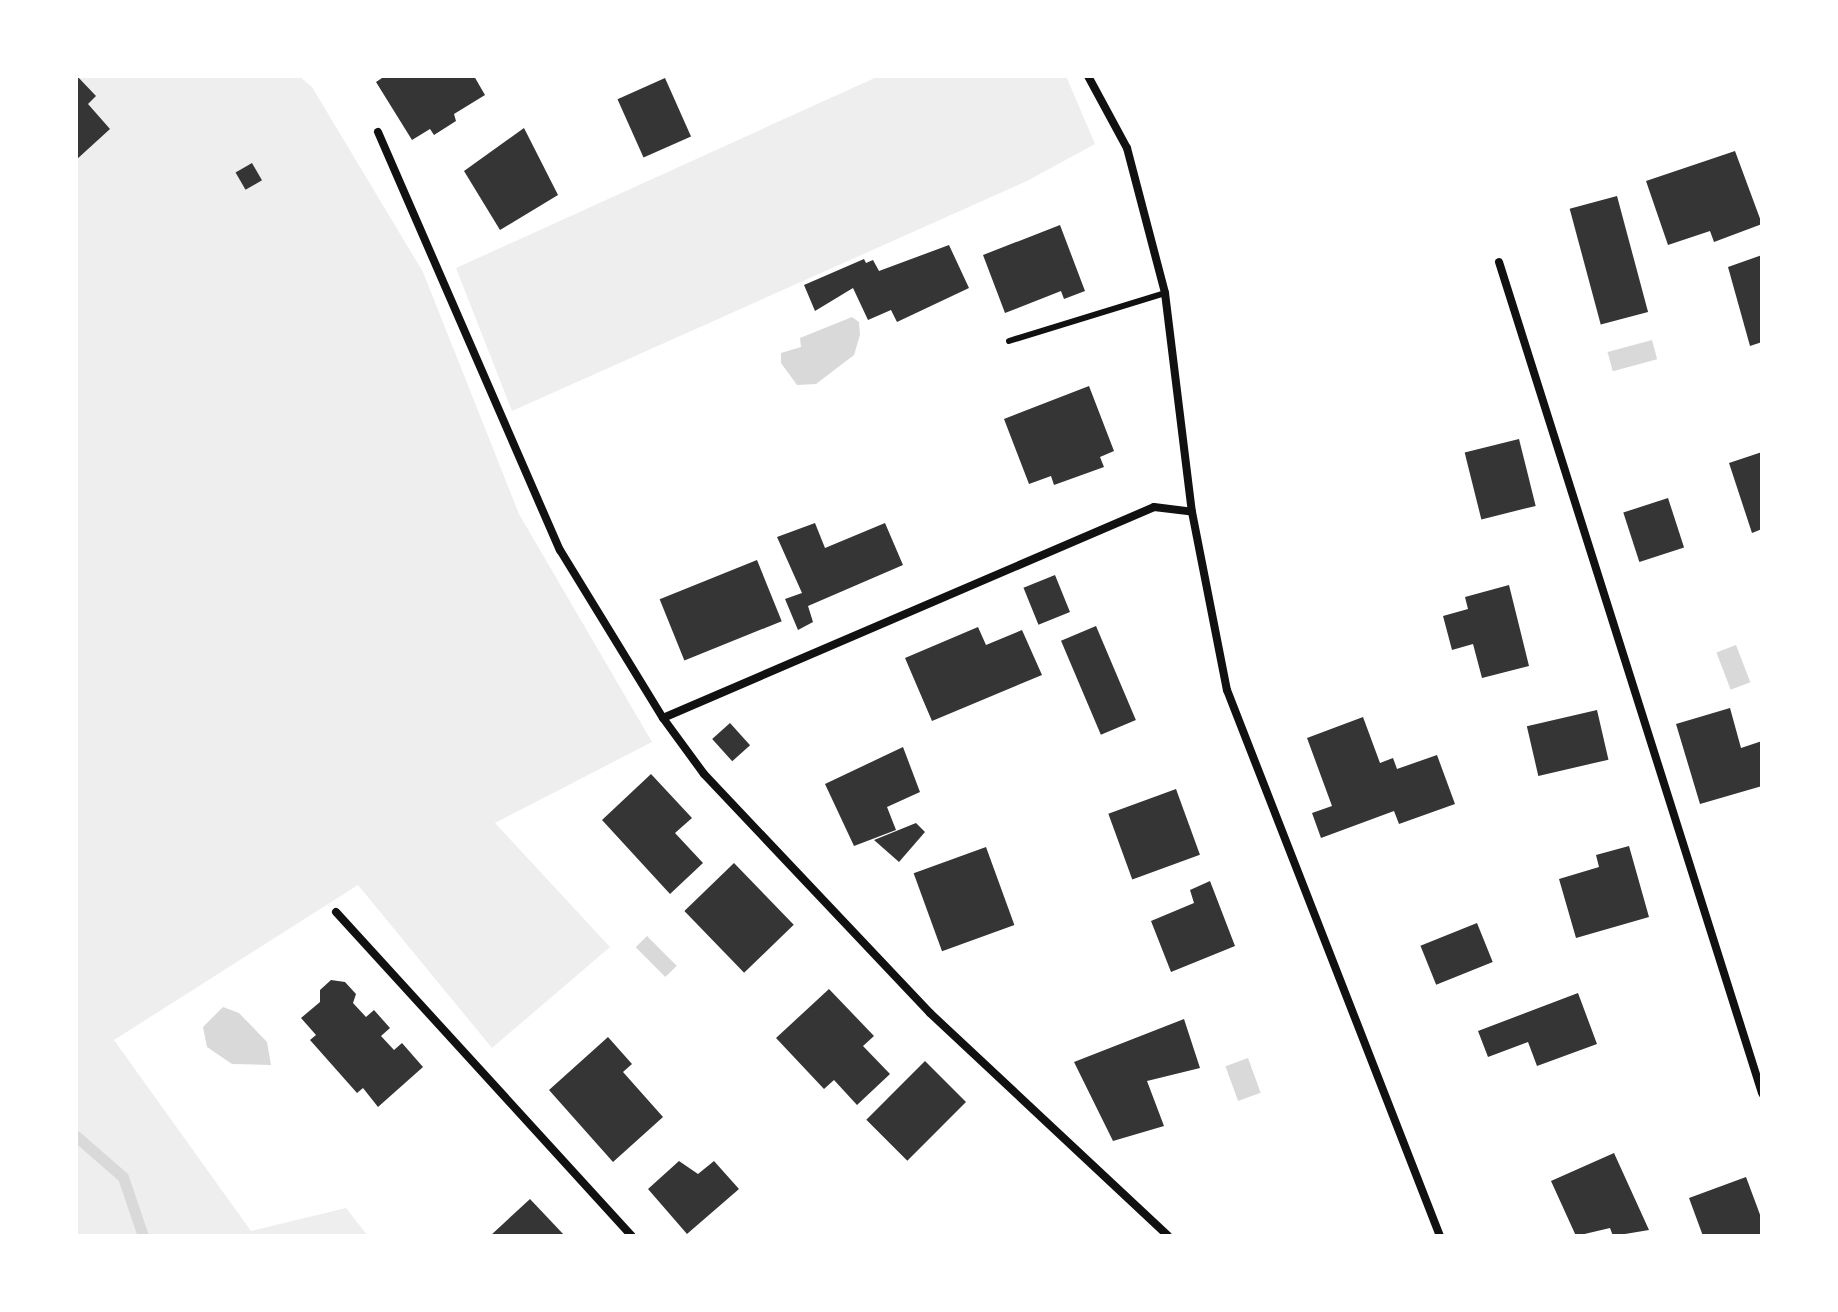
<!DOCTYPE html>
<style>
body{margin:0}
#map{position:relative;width:1838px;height:1312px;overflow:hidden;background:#fff;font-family:"Archivo Narrow",sans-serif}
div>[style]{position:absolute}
.green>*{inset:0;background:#eee}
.water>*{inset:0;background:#d9d9d9;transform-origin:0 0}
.stream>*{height:11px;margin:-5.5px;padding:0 5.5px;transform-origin:5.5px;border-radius:5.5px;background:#d9d9d9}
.building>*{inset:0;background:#353535;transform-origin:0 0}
.service>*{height:6px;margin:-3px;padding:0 3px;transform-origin:3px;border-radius:3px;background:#111}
.minor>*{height:8px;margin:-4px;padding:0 4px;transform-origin:4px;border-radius:4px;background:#111}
span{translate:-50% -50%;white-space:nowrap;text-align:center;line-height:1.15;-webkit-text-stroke:8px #fff;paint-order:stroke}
.frame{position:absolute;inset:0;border:78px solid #fff;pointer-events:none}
</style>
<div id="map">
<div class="green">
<div style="clip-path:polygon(76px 76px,299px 76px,312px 87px,423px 272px,519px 514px,652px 742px,495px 823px,610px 947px,492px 1048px,358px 885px,114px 1040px,251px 1231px,346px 1208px,368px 1236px,76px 1236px)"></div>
<div style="clip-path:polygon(879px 76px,1066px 76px,1095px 144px,1027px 181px,512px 411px,456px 268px)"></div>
</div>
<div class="water">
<div style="clip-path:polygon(852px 317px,859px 322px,860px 335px,854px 355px,816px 384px,797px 385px,781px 363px,781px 353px,801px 347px,800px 338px)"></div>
<div style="left:1652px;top:340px;width:20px;height:46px;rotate:75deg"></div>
<div style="left:1736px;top:645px;width:40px;height:21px;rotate:69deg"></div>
<div style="left:647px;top:936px;width:42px;height:16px;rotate:45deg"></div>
<div style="clip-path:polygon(223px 1007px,239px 1013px,267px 1042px,271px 1065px,232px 1064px,207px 1047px,203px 1027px)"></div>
<div style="left:1248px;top:1058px;width:37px;height:24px;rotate:70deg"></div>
</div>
<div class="stream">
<div style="left:76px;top:1136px;width:62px;rotate:41.1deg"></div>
<div style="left:123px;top:1177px;width:62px;rotate:71.3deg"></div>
</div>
<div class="building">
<div style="clip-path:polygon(77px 76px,96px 96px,88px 104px,110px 129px,76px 160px)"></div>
<div style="clip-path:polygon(385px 76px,474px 76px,485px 95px,454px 114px,456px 121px,434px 135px,430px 129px,412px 140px,376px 82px)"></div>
<div style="left:665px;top:78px;width:64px;height:52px;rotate:66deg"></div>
<div style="clip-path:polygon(524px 128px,558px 195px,500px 230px,464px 171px)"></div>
<div style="clip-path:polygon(1735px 151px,1762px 224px,1714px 242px,1710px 231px,1668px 245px,1646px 181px)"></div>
<div style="left:252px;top:163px;width:20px;height:19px;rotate:60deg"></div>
<div style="left:1617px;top:196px;width:120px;height:49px;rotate:75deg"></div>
<div style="clip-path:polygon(1060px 225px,1085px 291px,1064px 299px,1061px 291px,1005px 313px,983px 255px)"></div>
<div style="clip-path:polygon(949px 245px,969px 288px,897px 322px,891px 310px,868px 320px,853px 288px,815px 311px,804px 285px,864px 259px,866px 263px,873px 260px,879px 271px)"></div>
<div style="clip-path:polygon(1762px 255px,1762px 342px,1750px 346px,1728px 267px)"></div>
<div style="clip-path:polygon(1089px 386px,1114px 451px,1100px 457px,1104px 467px,1054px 485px,1051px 476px,1029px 484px,1004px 419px)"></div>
<div style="left:1519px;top:439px;width:69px;height:56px;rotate:76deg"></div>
<div style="clip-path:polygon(1762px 452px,1762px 529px,1752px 533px,1729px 463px)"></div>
<div style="left:1668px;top:498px;width:52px;height:47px;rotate:72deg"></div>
<div style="clip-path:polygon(815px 523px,825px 548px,885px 523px,903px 565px,808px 606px,813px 622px,798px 630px,785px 599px,802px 593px,777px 537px)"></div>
<div style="left:757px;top:560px;width:66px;height:105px;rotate:68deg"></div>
<div style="left:1055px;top:575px;width:40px;height:34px;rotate:68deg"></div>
<div style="clip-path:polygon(1509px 585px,1529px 666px,1482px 678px,1473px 644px,1452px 650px,1443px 616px,1468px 609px,1465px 597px)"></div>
<div style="left:1096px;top:626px;width:102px;height:38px;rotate:67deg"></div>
<div style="clip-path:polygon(978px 627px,986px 645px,1022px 630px,1042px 675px,932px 721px,905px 658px)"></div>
<div style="clip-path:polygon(1730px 708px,1741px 748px,1762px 741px,1762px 786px,1700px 804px,1676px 724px)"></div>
<div style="left:1597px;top:710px;width:51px;height:72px;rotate:77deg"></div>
<div style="clip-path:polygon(1363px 717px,1380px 763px,1393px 758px,1397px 769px,1437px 755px,1455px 804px,1399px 824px,1394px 811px,1321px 838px,1312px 813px,1332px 806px,1307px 738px)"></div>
<div style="left:730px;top:723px;width:30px;height:24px;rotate:48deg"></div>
<div style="clip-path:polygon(903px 747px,920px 792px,887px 807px,896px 830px,854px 846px,825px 784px)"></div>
<div style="clip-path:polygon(651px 774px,692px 818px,675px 833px,703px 863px,670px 894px,602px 820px)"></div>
<div style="left:1176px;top:789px;width:70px;height:72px;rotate:70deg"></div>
<div style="clip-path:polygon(916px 823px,925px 832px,899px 862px,874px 840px)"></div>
<div style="clip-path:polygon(1629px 846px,1649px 917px,1576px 938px,1559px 879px,1599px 867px,1596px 855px)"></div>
<div style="left:986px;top:847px;width:83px;height:77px;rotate:70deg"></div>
<div style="left:734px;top:863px;width:86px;height:69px;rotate:46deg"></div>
<div style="clip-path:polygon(1210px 881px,1235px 946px,1171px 972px,1151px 921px,1194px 903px,1190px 890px)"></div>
<div style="left:1477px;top:923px;width:42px;height:61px;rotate:68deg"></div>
<div style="clip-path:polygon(331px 980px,345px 982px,356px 994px,353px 1003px,366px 1017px,374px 1010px,390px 1028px,381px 1036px,394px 1050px,402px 1043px,423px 1067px,378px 1107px,363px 1088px,357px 1093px,310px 1040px,316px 1035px,301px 1018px,320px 1002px,320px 990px)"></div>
<div style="clip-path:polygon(829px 989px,874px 1036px,863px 1046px,890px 1074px,857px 1105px,834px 1080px,824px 1089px,776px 1038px)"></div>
<div style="clip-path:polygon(1578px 993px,1597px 1044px,1537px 1066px,1528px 1042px,1488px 1057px,1478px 1031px)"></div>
<div style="clip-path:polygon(1184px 1019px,1200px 1068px,1147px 1081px,1164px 1126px,1113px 1141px,1074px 1062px)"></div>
<div style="clip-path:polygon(608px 1037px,632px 1064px,623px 1072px,663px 1117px,613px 1162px,549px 1090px)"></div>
<div style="left:925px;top:1061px;width:58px;height:83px;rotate:45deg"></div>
<div style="clip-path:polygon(1614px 1153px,1649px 1230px,1613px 1236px,1610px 1228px,1576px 1236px,1551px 1181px)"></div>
<div style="clip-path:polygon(679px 1161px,698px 1174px,714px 1161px,739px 1189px,687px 1234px,648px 1189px)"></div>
<div style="clip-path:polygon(1746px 1177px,1762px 1220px,1762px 1236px,1703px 1236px,1689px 1198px)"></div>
<div style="clip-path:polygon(530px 1199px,565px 1236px,490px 1236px)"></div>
</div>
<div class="service">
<div style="left:1009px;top:341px;width:163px;rotate:-17.1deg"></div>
</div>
<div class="minor">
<div style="left:1088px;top:76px;width:82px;rotate:61.6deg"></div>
<div style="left:1127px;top:148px;width:150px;rotate:75.3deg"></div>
<div style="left:1165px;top:293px;width:221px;rotate:83deg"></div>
<div style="left:1192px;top:512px;width:181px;rotate:78.9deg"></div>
<div style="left:1227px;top:690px;width:586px;rotate:68.69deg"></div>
<div style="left:378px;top:132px;width:456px;rotate:66.5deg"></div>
<div style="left:560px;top:550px;width:197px;rotate:58.5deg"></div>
<div style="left:663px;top:718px;width:69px;rotate:53.8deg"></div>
<div style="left:704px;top:774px;width:329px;rotate:46.6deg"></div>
<div style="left:930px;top:1013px;width:326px;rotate:43.1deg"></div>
<div style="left:1499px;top:262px;width:872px;rotate:72.44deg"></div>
<div style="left:663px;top:718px;width:534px;rotate:-23.25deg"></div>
<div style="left:1154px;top:507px;width:38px;rotate:7deg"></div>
<div style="left:336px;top:912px;width:439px;rotate:47.6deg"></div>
</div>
<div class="frame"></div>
</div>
